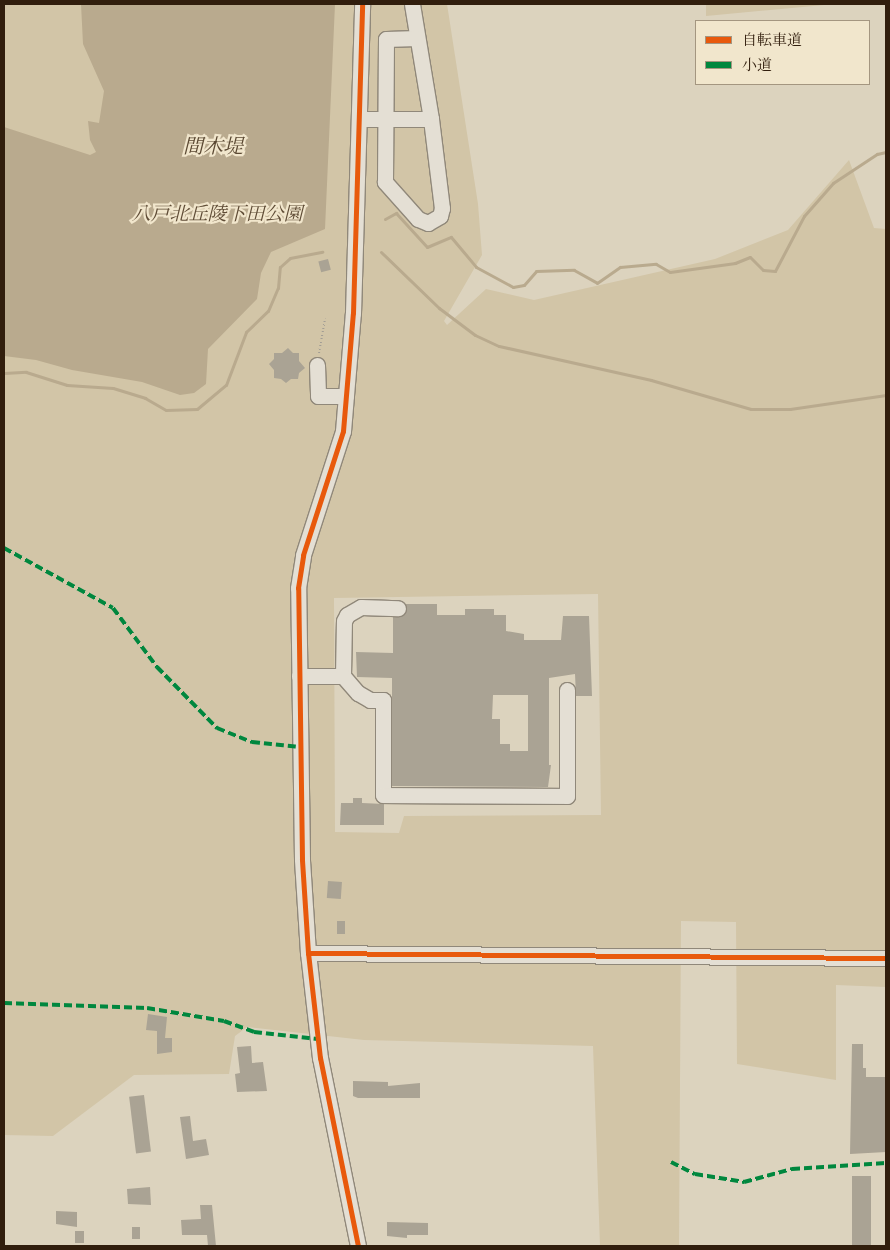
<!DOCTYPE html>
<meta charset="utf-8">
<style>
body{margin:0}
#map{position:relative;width:890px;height:1250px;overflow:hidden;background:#dcd3be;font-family:"Old Standard TT","Noto Serif JP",serif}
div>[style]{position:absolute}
.green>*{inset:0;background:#d2c5a7}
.water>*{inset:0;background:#b9aa8e}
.stream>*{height:3px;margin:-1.5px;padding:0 1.5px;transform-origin:1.5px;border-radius:1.5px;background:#b9aa8e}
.building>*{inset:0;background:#aaa394;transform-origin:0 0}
.path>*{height:2px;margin-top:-1px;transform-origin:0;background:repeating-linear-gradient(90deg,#a29d94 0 1px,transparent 0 3.5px)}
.roads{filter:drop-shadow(1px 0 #90887a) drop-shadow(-1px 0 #90887a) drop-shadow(0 1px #90887a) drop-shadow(0 -1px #90887a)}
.minor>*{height:15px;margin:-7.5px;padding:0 7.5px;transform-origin:7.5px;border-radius:7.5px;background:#e4dfd4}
.quiet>*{height:4px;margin-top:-2px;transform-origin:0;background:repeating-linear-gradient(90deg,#00873e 0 8px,transparent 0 12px)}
.cycleway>*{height:5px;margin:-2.5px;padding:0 2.5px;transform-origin:2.5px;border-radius:2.5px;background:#e8590c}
span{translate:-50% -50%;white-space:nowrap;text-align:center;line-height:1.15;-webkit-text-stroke:4.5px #f1e6cc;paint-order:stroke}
.park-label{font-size:19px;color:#5f4c36;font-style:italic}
.water-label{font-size:20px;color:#5b4933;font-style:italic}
.frame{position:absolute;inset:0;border:5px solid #311e0d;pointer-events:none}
.legend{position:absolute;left:695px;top:20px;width:175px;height:65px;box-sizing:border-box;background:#f1e6cc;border:1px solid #a49680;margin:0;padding:6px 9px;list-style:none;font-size:15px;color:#311e0d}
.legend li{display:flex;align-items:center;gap:10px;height:25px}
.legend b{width:25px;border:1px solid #a49680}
</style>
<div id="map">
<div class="green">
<div style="clip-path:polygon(evenodd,4px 4px,447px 4px,478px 204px,482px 255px,444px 321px,447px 325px,486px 289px,534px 300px,715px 259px,788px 230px,849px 160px,874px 228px,886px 229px,886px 987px,836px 985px,836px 1080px,737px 1064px,736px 922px,681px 921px,679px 1246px,600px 1246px,593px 1046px,364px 1040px,247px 1027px,235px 1036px,229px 1074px,134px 1075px,53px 1136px,4px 1135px,4px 4px,598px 594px,601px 815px,404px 816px,399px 833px,335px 832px,334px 598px,598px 594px)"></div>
<div style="clip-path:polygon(706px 4px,835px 4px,706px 16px)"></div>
</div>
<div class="water">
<div style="clip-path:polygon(81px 4px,335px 4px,325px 229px,271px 252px,261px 273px,257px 299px,208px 349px,206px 384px,194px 393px,180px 395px,142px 382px,72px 370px,36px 360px,4px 356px,4px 127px,90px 155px,96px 152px,90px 140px,88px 121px,99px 123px,104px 91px,83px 44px)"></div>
</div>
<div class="stream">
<div style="left:385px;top:219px;width:13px;rotate:-29deg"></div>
<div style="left:396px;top:213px;width:46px;rotate:47.6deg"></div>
<div style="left:427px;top:247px;width:26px;rotate:-23deg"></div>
<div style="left:451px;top:237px;width:39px;rotate:50deg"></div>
<div style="left:476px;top:267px;width:42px;rotate:28.4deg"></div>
<div style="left:513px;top:287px;width:11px;rotate:-10deg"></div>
<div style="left:524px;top:285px;width:18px;rotate:-49deg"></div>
<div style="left:536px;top:271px;width:38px;rotate:-2deg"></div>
<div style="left:574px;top:270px;width:26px;rotate:29deg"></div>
<div style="left:597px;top:283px;width:28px;rotate:-35deg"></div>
<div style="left:620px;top:267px;width:36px;rotate:-5deg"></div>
<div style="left:656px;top:264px;width:16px;rotate:30deg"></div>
<div style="left:670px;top:272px;width:66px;rotate:-7.9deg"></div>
<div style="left:735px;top:263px;width:16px;rotate:-22deg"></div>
<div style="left:750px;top:257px;width:18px;rotate:45deg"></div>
<div style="left:763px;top:270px;width:12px;rotate:5deg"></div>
<div style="left:775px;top:271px;width:62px;rotate:-62.2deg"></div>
<div style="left:804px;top:216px;width:44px;rotate:-48.7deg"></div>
<div style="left:833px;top:183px;width:53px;rotate:-33.4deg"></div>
<div style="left:877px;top:154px;width:9px;rotate:-13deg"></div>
<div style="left:381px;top:252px;width:81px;rotate:44deg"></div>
<div style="left:439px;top:308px;width:45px;rotate:36.9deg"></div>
<div style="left:475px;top:335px;width:26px;rotate:25deg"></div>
<div style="left:499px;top:346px;width:156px;rotate:12.6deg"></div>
<div style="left:651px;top:380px;width:104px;rotate:16.2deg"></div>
<div style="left:751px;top:409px;width:39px"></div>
<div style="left:790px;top:409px;width:97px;rotate:-8.3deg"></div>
<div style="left:4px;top:373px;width:22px;rotate:-3deg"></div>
<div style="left:26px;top:372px;width:43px;rotate:17.6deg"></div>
<div style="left:67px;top:385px;width:46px;rotate:3.7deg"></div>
<div style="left:113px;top:388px;width:34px;rotate:17deg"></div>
<div style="left:145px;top:398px;width:24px;rotate:30deg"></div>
<div style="left:166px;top:410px;width:31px;rotate:-2deg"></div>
<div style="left:197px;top:409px;width:38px;rotate:-40deg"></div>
<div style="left:226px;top:385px;width:57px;rotate:-69.3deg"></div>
<div style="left:246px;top:332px;width:30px;rotate:-44deg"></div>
<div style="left:268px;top:311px;width:25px;rotate:-67deg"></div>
<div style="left:278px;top:288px;width:21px;rotate:-85deg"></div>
<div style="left:280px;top:267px;width:13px;rotate:-42deg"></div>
<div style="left:290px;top:258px;width:33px;rotate:-11deg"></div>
</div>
<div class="building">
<div style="left:328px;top:259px;width:11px;height:10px;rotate:75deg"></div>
<div style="clip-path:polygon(288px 348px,293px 353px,299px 353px,299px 361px,305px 368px,299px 373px,298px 379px,291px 379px,286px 383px,281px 379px,274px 378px,274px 370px,269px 364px,274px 359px,274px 353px,282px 353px)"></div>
<div style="clip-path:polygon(evenodd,406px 604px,437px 604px,437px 615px,465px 615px,465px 609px,494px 609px,494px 615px,506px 615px,506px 631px,524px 634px,524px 640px,561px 640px,563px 616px,589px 616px,592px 696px,576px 696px,575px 674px,549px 678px,549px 765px,551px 765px,548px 787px,392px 786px,392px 678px,357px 677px,356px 652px,393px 653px,393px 617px,406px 613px,406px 604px,493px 695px,528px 695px,528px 751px,510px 751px,510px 744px,500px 744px,500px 719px,492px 719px,493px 695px)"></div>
<div style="clip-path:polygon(353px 798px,362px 798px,362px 803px,384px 804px,384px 825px,340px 825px,341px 803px,353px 803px)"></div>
<div style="left:328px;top:881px;width:14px;height:17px;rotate:4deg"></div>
<div style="left:337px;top:921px;width:8px;height:13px"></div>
<div style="clip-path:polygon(148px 1014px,167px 1017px,165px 1038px,172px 1038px,172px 1052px,157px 1054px,157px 1031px,146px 1030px)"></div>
<div style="clip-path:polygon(852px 1044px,863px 1044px,863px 1068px,866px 1068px,866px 1077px,886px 1077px,886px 1152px,850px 1154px)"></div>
<div style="clip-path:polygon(251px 1046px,252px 1063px,263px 1062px,267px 1091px,237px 1092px,235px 1074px,240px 1073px,237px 1047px)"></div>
<div style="clip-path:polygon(353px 1081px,388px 1082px,388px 1086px,420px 1083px,420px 1098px,358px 1098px,353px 1096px)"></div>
<div style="left:144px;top:1095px;width:57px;height:15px;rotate:83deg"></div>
<div style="clip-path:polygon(190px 1116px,193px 1141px,206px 1139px,209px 1155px,186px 1159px,180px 1117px)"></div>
<div style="left:852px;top:1176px;width:19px;height:70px"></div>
<div style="clip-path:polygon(150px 1187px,151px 1205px,128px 1204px,127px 1189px)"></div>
<div style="clip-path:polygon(200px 1205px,212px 1205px,216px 1246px,208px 1246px,207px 1235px,182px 1235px,181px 1220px,201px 1219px)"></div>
<div style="clip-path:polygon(56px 1211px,77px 1212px,77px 1227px,56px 1224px)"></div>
<div style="clip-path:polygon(387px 1222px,428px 1223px,428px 1235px,407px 1235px,407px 1238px,387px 1236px)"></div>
<div style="left:132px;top:1227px;width:8px;height:12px"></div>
<div style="left:75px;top:1231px;width:9px;height:12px"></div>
</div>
<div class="path">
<div style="left:319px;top:353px;width:35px;rotate:-80deg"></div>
</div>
<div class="roads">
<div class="minor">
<div style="left:412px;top:4px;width:117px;rotate:80.6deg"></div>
<div style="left:431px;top:119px;width:90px;rotate:83deg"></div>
<div style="left:442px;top:208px;width:8px;rotate:104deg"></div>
<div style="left:440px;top:216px;width:14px;rotate:150deg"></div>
<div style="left:428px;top:223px;width:11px;rotate:-158deg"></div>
<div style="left:418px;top:219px;width:50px;rotate:-131.7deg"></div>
<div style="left:385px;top:182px;width:143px;rotate:-89.6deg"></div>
<div style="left:386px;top:39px;width:31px;rotate:-2deg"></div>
<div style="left:359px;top:119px;width:72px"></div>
<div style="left:317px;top:365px;width:31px;rotate:88deg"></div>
<div style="left:318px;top:396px;width:28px"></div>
<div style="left:299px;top:676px;width:44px"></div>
<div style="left:343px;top:676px;width:55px;rotate:-89deg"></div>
<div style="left:344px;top:621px;width:7px;rotate:-63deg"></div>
<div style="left:347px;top:615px;width:16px;rotate:-30deg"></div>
<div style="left:361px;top:607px;width:37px;rotate:2deg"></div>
<div style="left:343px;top:676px;width:23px;rotate:49deg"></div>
<div style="left:358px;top:693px;width:14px;rotate:30deg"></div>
<div style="left:370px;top:700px;width:13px"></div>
<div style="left:383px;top:700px;width:95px;rotate:90deg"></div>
<div style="left:383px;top:795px;width:184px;rotate:0.3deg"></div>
<div style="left:567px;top:796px;width:106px;rotate:-90deg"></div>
<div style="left:308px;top:953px;width:578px;rotate:0.5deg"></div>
<div style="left:358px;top:1246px;width:192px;rotate:-101.4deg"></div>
<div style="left:320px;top:1058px;width:106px;rotate:-96.5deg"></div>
<div style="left:308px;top:953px;width:94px;rotate:-93.7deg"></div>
<div style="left:302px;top:859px;width:271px;rotate:-90.8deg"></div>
<div style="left:298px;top:588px;width:33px;rotate:-81deg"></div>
<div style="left:303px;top:555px;width:130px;rotate:-72.1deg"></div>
<div style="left:343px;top:431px;width:118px;rotate:-85.2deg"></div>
<div style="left:353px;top:313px;width:309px;rotate:-88.3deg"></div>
</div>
</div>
<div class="quiet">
<div style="left:4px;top:548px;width:124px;rotate:28.8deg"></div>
<div style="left:113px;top:608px;width:74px;rotate:53.3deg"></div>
<div style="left:157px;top:667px;width:86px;rotate:45.5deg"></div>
<div style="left:217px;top:728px;width:38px;rotate:22deg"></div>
<div style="left:252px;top:742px;width:48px;rotate:5.9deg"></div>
<div style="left:4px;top:1003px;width:143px;rotate:2deg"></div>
<div style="left:147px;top:1008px;width:78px;rotate:9.6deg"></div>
<div style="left:224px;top:1021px;width:32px;rotate:20deg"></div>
<div style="left:254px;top:1032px;width:64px;rotate:6.2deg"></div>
<div style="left:671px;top:1162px;width:27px;rotate:27deg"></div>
<div style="left:695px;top:1174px;width:50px;rotate:9.3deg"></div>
<div style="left:744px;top:1182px;width:50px;rotate:-15.2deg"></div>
<div style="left:792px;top:1169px;width:94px;rotate:-3.7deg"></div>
</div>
<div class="cycleway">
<div style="left:308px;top:953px;width:578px;rotate:0.5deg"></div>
<div style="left:358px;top:1246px;width:192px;rotate:-101.4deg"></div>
<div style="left:320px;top:1058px;width:106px;rotate:-96.5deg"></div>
<div style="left:308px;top:953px;width:94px;rotate:-93.7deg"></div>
<div style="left:302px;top:859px;width:271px;rotate:-90.8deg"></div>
<div style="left:298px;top:588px;width:33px;rotate:-81deg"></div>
<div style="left:303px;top:555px;width:130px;rotate:-72.1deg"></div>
<div style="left:343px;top:431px;width:118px;rotate:-85.2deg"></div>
<div style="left:353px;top:313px;width:309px;rotate:-88.3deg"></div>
</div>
<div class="park-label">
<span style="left:217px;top:216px">八戸北丘陵下田公園</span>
</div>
<div class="water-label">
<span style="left:213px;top:148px">間木堤</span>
</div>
<div class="frame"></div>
<ul class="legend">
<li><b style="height:6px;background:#e8590c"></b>自転車道</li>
<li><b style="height:6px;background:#00873e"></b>小道</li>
</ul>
</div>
